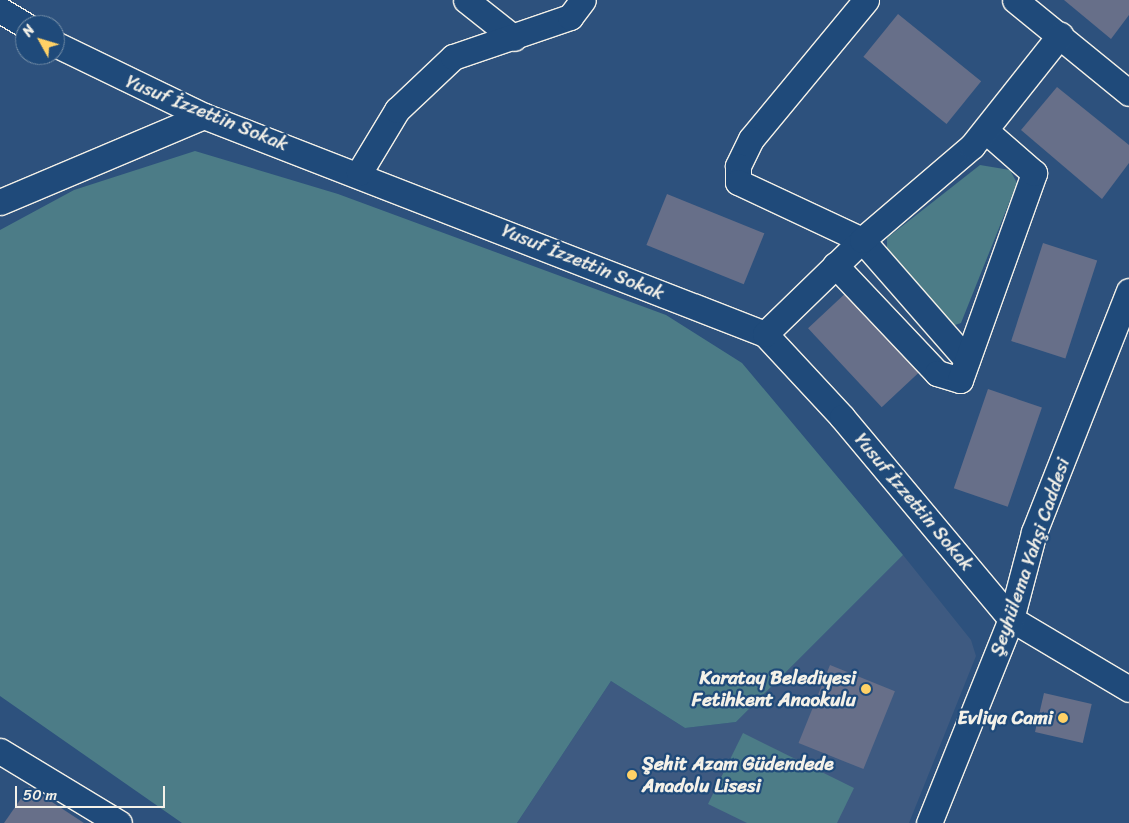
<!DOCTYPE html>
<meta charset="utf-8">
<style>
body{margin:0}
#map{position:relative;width:1129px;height:823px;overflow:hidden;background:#2d517d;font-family:Sriracha,sans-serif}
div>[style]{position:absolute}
.built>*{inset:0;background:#3e5a81}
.green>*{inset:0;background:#4c7c87}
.building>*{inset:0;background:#676f89;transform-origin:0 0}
.roads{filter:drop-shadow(1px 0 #f4f1e8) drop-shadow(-1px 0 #f4f1e8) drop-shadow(0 1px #f4f1e8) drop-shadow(0 -1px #f4f1e8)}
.minor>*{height:25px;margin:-12.5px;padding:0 12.5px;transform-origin:12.5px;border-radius:12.5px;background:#1f4a7a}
.dots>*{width:14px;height:14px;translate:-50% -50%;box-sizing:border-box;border:2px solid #1f4a7a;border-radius:50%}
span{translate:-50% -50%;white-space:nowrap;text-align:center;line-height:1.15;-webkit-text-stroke:4.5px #1f4a7a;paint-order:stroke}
.street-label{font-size:19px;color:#f4f1e8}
.poi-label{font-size:19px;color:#f4f1e8;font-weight:700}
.right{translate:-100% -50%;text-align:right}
.left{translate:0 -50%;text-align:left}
.north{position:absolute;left:15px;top:15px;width:50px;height:50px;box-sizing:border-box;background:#1f4a7a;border:1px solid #748da6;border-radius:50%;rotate:309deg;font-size:14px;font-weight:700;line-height:20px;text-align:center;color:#f4f1e8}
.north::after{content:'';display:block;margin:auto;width:18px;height:22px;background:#ffd166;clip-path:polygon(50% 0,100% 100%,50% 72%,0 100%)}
.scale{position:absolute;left:15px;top:786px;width:150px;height:22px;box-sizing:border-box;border:2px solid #f4f1e8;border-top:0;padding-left:6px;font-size:15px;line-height:18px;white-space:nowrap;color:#f4f1e8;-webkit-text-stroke:4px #1f4a7a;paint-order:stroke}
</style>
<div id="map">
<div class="built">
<div style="clip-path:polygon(903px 555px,971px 640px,976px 656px,909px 823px,517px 823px,611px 681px,685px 728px,736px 722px)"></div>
</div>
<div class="green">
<div style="clip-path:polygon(195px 151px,338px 194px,666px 315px,742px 363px,903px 555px,736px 722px,685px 728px,611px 681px,517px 823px,182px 823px,0 696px,0 230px,74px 190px)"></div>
<div style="clip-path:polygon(980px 165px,1010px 170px,1017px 183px,961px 323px,952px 326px,887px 255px,887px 238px)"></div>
<div style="clip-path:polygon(743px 733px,854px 788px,837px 823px,747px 823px,708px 804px)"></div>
</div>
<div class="building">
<div style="clip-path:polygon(1064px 0,1129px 0,1129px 15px,1111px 39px)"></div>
<div style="left:898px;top:14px;width:107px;height:55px;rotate:39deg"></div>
<div style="clip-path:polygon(1057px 87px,1129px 145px,1129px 163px,1102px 199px,1021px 130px)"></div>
<div style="left:667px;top:194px;width:105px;height:55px;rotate:22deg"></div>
<div style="left:1043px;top:243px;width:57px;height:103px;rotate:18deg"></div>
<div style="left:849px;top:290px;width:108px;height:56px;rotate:47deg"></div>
<div style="left:988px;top:389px;width:57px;height:105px;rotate:19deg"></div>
<div style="left:830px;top:665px;width:70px;height:84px;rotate:22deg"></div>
<div style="left:1044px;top:693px;width:49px;height:40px;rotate:13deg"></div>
<div style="clip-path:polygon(29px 787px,84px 823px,4px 823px)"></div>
</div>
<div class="roads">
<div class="minor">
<div style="left:466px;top:0;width:61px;rotate:38.4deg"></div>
<div style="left:866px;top:0;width:180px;rotate:129.6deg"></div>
<div style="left:751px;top:139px;width:30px;rotate:116deg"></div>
<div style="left:738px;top:166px;width:16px;rotate:90deg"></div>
<div style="left:738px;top:182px;width:137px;rotate:25.1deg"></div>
<div style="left:862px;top:240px;width:159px;rotate:48.8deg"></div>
<div style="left:1015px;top:0;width:147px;rotate:39.2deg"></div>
<div style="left:0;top:10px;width:29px;rotate:31deg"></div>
<div style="left:55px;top:44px;width:165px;rotate:25.8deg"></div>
<div style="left:204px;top:116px;width:602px;rotate:21.24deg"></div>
<div style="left:765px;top:334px;width:113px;rotate:47.1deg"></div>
<div style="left:842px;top:417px;width:263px;rotate:50.1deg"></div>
<div style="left:1011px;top:619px;width:137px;rotate:30.7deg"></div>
<div style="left:359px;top:173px;width:74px;rotate:-58.9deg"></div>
<div style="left:397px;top:110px;width:77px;rotate:-43.4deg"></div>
<div style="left:453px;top:57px;width:124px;rotate:-18.9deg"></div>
<div style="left:570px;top:17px;width:21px;rotate:-53deg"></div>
<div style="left:0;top:202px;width:221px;rotate:-22.9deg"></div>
<div style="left:835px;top:265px;width:149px;rotate:46.6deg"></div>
<div style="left:937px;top:373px;width:24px;rotate:17deg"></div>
<div style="left:960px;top:380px;width:220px;rotate:-70.3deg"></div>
<div style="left:1034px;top:173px;width:64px;rotate:-138.8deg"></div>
<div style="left:765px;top:334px;width:135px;rotate:-44.1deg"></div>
<div style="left:862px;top:240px;width:145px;rotate:-40.5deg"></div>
<div style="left:972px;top:146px;width:142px;rotate:-51.6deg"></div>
<div style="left:0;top:751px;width:139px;rotate:31.2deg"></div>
<div style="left:929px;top:823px;width:220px;rotate:-68.1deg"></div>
<div style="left:1011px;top:619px;width:90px;rotate:-75.2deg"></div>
<div style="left:1034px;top:532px;width:259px;rotate:-68.5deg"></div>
</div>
</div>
<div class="dots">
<div style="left:866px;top:689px;background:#ffd166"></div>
<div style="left:1063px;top:718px;background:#ffd166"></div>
<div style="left:632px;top:775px;background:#ffd166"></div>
</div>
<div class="street-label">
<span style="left:207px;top:113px;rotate:22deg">Yusuf İzzettin Sokak</span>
<span style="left:583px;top:262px;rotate:22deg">Yusuf İzzettin Sokak</span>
<span style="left:914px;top:502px;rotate:50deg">Yusuf İzzettin Sokak</span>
<span style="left:1030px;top:557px;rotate:-71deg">Şeyhülema Yahşi Caddesi</span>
</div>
<div class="poi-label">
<span class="right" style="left:856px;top:689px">Karatay Belediyesi<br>Fetihkent Anaokulu</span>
<span class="right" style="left:1053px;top:718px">Evliya Cami</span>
<span class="left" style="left:642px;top:775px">Şehit Azam Güdendede<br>Anadolu Lisesi</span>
</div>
<div class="north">N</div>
<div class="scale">50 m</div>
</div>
